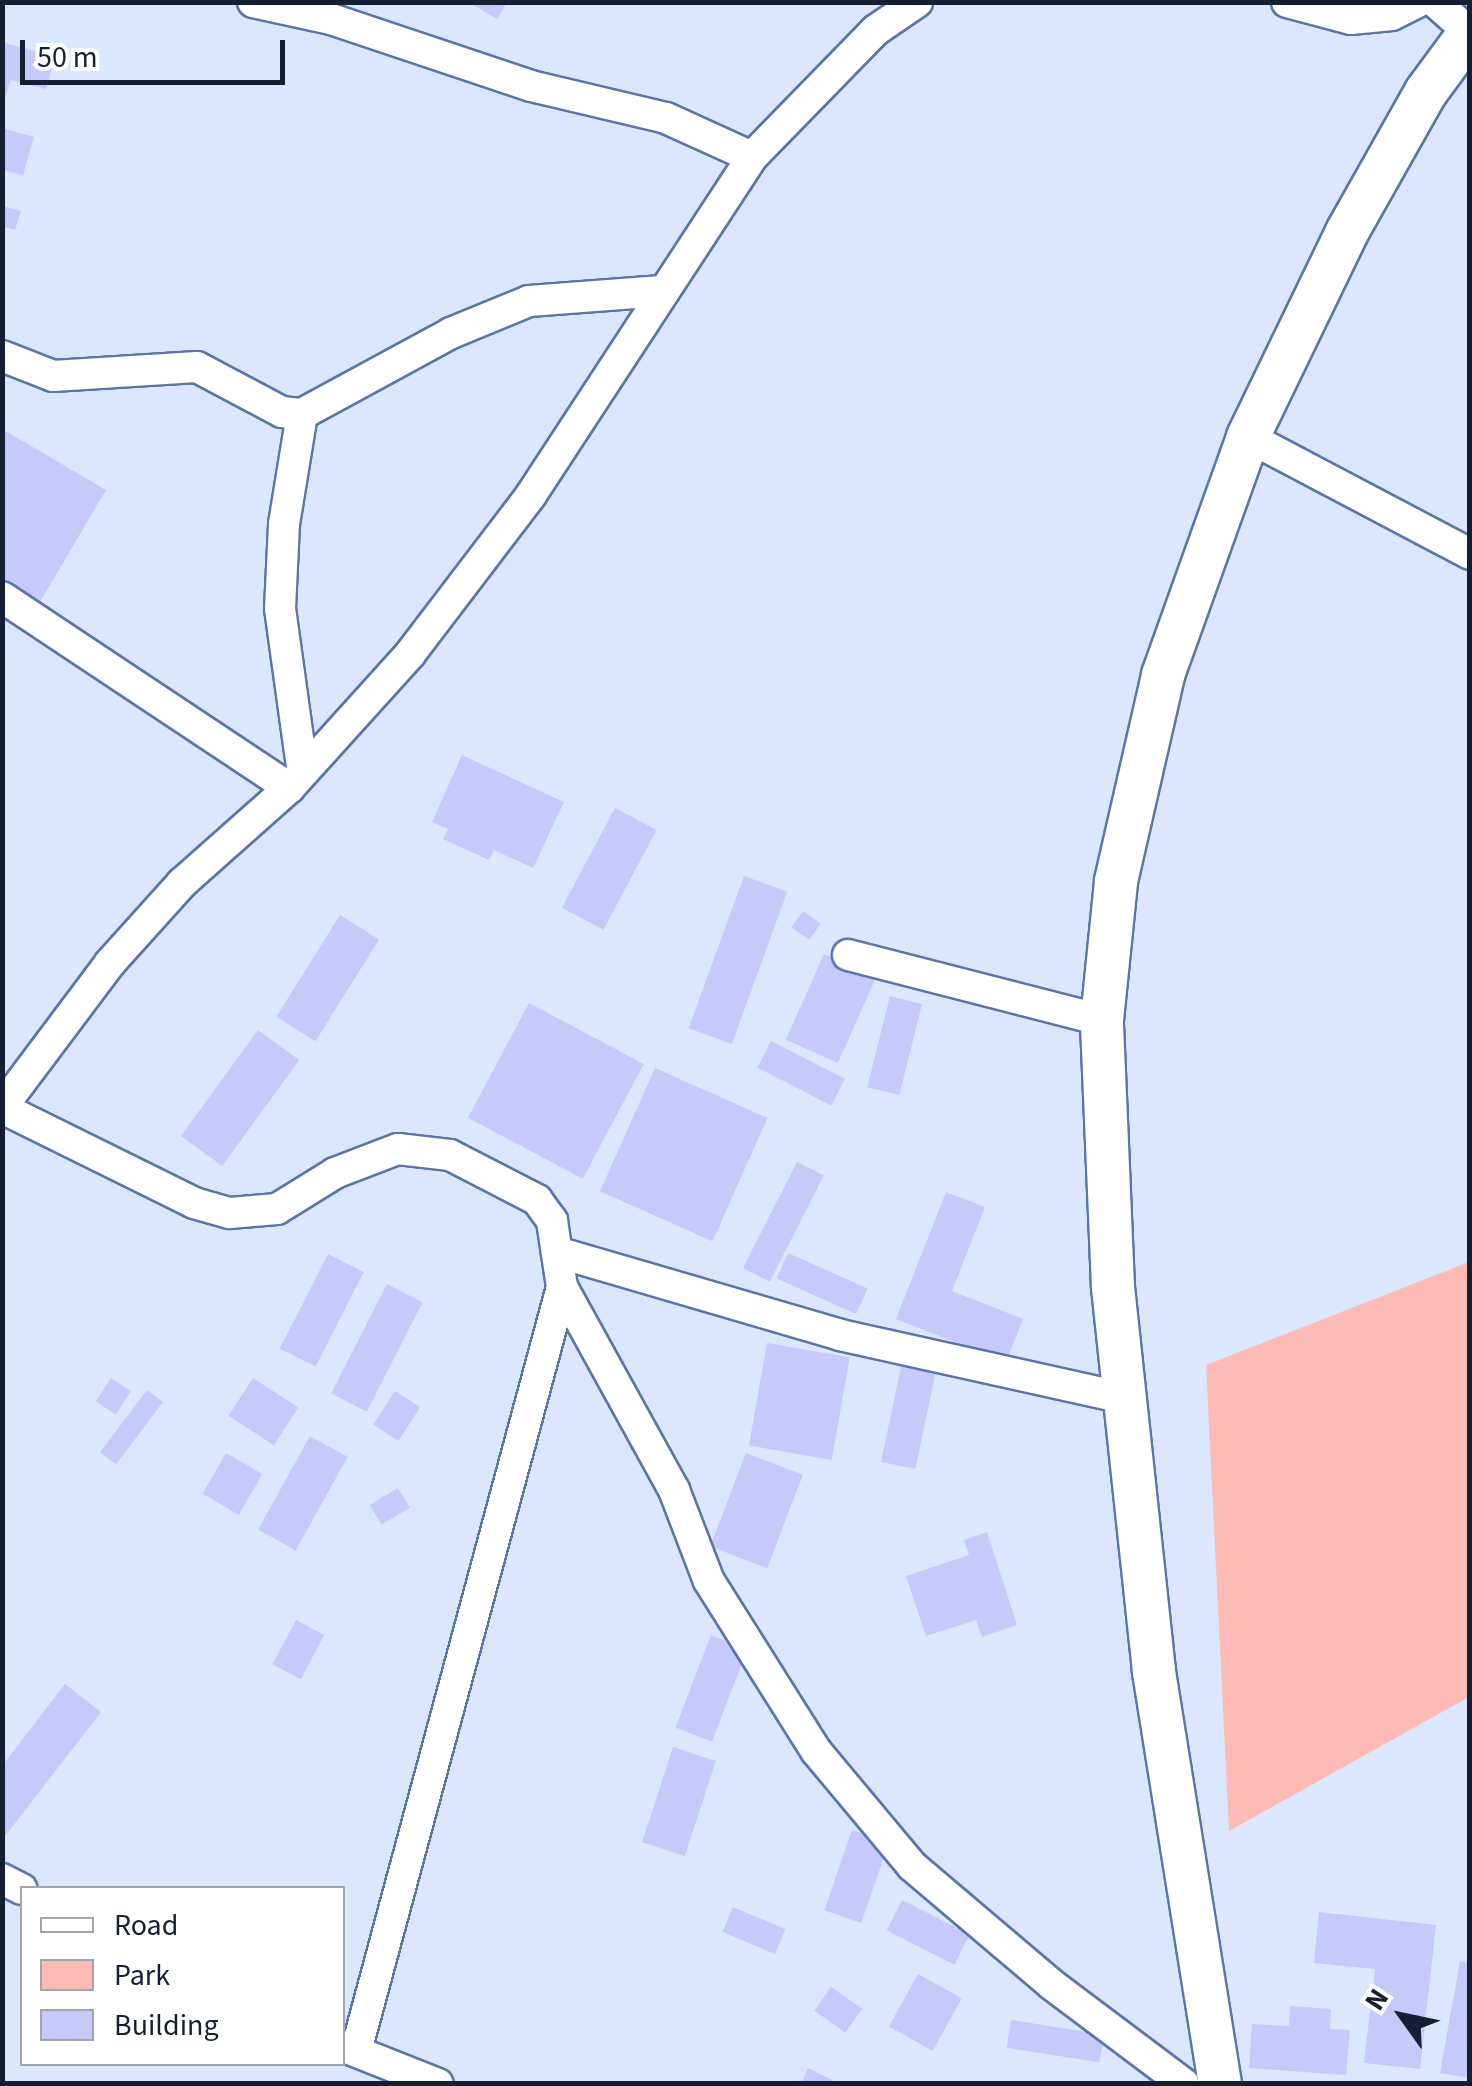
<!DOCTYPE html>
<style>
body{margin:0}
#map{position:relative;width:1472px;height:2086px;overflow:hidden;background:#dae7ff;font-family:"Source Sans 3",sans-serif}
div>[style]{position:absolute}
.green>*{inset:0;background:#febbb6}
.building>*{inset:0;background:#c7c9fa;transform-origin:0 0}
.roads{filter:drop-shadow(2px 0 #5a75aa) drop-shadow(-2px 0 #5a75aa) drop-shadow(0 2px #5a75aa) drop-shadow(0 -2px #5a75aa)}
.street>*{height:30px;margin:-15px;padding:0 15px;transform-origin:15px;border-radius:15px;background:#fff}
.secondary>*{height:42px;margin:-21px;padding:0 21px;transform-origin:21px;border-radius:21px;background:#fff}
span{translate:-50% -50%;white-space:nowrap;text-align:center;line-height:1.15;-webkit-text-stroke:10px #fff;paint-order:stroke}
.frame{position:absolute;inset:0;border:5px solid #141f34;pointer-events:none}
.legend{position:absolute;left:20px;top:1886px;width:325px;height:180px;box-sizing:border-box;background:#fff;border:2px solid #a1a5ae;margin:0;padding:12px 18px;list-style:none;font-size:30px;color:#141f34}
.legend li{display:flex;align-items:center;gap:20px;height:50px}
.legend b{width:50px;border:2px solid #a1a5ae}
.north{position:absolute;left:1352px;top:1966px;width:100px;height:100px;-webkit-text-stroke:8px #fff;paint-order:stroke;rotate:303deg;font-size:28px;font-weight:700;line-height:40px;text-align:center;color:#141f34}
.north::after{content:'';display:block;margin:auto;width:35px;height:45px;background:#141f34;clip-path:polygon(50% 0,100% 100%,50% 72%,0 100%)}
.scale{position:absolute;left:20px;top:40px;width:265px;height:45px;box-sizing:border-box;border:5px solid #141f34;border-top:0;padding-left:12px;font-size:30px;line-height:35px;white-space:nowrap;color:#141f34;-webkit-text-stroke:8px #fff;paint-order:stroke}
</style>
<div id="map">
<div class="green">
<div style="clip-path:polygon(1469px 1262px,1469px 1697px,1229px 1831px,1206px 1365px)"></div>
</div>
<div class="building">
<div style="clip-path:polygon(468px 2px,507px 2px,497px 19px)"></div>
<div style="clip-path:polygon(2px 42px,55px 57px,46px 89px,11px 80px,2px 105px)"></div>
<div style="clip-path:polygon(2px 128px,34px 137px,23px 175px,2px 170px)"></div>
<div style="clip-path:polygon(2px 206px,21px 211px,15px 230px,2px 226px)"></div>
<div style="clip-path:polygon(2px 429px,106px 490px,37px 607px,2px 586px)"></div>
<div style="clip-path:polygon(462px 755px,564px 802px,533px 868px,494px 850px,489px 860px,443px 839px,448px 829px,432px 822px)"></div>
<div style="left:615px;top:808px;width:47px;height:113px;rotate:28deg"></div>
<div style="left:744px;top:876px;width:46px;height:162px;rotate:20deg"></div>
<div style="left:803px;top:911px;width:22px;height:20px;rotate:36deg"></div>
<div style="left:340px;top:915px;width:46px;height:120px;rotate:32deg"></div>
<div style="left:824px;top:954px;width:57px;height:94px;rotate:24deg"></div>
<div style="left:890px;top:996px;width:33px;height:94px;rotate:14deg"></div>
<div style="left:529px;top:1003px;width:130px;height:130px;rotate:28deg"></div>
<div style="left:258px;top:1030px;width:51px;height:131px;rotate:36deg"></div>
<div style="left:771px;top:1041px;width:83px;height:30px;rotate:27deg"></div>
<div style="left:655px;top:1068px;width:123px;height:135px;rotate:24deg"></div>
<div style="left:797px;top:1162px;width:30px;height:119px;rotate:27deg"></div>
<div style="clip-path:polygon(946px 1192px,985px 1207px,952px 1291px,1023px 1319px,1006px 1362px,896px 1319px)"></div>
<div style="left:788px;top:1253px;width:87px;height:28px;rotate:24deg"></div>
<div style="left:328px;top:1254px;width:40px;height:106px;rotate:27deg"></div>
<div style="left:387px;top:1284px;width:40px;height:123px;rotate:27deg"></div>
<div style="left:767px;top:1343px;width:84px;height:104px;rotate:10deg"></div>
<div style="left:903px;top:1358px;width:35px;height:106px;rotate:12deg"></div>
<div style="left:111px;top:1378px;width:24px;height:28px;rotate:33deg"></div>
<div style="left:253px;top:1378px;width:54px;height:45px;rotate:33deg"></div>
<div style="left:147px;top:1390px;width:20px;height:78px;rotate:37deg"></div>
<div style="left:395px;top:1391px;width:30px;height:40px;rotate:33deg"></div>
<div style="left:310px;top:1436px;width:43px;height:107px;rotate:29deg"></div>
<div style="left:226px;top:1453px;width:42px;height:47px;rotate:30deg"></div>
<div style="left:746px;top:1453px;width:61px;height:100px;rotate:21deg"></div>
<div style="left:398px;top:1488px;width:23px;height:33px;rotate:59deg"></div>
<div style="clip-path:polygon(987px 1532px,1017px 1625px,982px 1637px,976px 1620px,926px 1636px,906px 1576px,969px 1555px,964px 1540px)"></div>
<div style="left:296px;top:1620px;width:32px;height:50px;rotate:28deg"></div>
<div style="left:711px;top:1635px;width:39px;height:99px;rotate:21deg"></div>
<div style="clip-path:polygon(65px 1684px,101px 1712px,2px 1840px,2px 1766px)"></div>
<div style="left:673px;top:1747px;width:45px;height:100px;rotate:18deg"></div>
<div style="left:852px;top:1830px;width:39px;height:85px;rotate:19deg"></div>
<div style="left:902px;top:1900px;width:76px;height:34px;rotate:27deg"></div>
<div style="left:733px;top:1907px;width:57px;height:27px;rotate:23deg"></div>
<div style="clip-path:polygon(1319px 1912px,1436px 1925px,1420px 2069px,1364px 2063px,1375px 1969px,1314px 1963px)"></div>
<div style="clip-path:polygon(1460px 1961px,1470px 1963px,1470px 2078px,1440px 2073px)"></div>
<div style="left:918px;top:1974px;width:50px;height:60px;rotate:29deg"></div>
<div style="left:831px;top:1987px;width:38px;height:29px;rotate:35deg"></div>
<div style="clip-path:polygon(1290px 2006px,1331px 2009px,1330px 2029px,1350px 2030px,1346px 2075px,1249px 2068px,1252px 2024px,1289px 2026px)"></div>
<div style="left:1011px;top:2020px;width:94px;height:28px;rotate:9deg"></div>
<div style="clip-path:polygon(808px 2068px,840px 2084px,801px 2084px)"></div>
</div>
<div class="roads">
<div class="street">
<div style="left:253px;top:2px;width:80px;rotate:12.3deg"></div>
<div style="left:331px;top:19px;width:211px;rotate:18.5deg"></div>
<div style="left:531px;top:86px;width:139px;rotate:13.3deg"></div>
<div style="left:666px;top:118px;width:94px;rotate:24.4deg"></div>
<div style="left:1287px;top:2px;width:66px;rotate:14.9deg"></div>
<div style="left:1351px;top:19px;width:41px;rotate:-5.6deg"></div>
<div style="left:1392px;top:15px;width:28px;rotate:-27deg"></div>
<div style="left:1435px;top:2px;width:45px;rotate:41.4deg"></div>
<div style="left:2px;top:356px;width:55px;rotate:21.4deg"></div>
<div style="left:53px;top:376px;width:144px;rotate:-3.6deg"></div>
<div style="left:197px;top:367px;width:96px;rotate:27.9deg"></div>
<div style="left:282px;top:412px;width:20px;rotate:6deg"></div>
<div style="left:302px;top:414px;width:170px;rotate:-28.5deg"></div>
<div style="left:451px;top:333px;width:84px;rotate:-22.3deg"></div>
<div style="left:529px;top:301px;width:133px;rotate:-4.3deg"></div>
<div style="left:1248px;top:437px;width:251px;rotate:27.8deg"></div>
<div style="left:2px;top:597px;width:345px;rotate:33.6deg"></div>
<div style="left:302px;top:767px;width:160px;rotate:-97.9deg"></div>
<div style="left:280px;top:609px;width:85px;rotate:-87.3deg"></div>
<div style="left:284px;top:524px;width:111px;rotate:-80.7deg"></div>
<div style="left:848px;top:955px;width:262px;rotate:14.4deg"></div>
<div style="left:2px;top:1107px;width:180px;rotate:-53.1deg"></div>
<div style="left:110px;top:963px;width:108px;rotate:-48deg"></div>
<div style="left:182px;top:883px;width:143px;rotate:-41.6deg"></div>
<div style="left:289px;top:788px;width:181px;rotate:-47.9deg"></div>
<div style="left:410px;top:654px;width:200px;rotate:-52.7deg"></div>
<div style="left:531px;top:495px;width:404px;rotate:-56.8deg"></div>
<div style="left:752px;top:157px;width:177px;rotate:-45.7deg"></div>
<div style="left:876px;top:30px;width:50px;rotate:-34.3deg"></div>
<div style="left:2px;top:1108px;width:214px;rotate:26.3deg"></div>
<div style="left:194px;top:1203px;width:37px;rotate:16deg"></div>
<div style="left:230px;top:1213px;width:47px;rotate:-4.9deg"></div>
<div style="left:277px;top:1209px;width:68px;rotate:-31.8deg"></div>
<div style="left:335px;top:1173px;width:67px;rotate:-20.9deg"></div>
<div style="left:398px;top:1149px;width:52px;rotate:6.6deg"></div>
<div style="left:450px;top:1155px;width:98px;rotate:27.3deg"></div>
<div style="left:537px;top:1200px;width:26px;rotate:54deg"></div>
<div style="left:552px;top:1221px;width:67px;rotate:81.4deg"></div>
<div style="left:562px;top:1287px;width:791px;rotate:105.09deg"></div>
<div style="left:557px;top:1252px;width:295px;rotate:16.3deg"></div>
<div style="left:840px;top:1335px;width:291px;rotate:12.5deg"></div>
<div style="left:562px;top:1287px;width:232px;rotate:61.1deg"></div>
<div style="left:674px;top:1490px;width:97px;rotate:69deg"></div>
<div style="left:709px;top:1581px;width:201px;rotate:57.8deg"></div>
<div style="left:816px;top:1751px;width:150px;rotate:50.1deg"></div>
<div style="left:912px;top:1866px;width:182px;rotate:40.3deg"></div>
<div style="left:1051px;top:1984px;width:166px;rotate:36.9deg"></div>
<div style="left:2px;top:1879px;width:22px;rotate:27deg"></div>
<div style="left:342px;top:2046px;width:103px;rotate:21.6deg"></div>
</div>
<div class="secondary">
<div style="left:1220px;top:2084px;width:418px;rotate:-99.1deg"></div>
<div style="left:1154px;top:1671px;width:386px;rotate:-96.1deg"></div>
<div style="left:1113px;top:1287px;width:267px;rotate:-92.4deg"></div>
<div style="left:1102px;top:1020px;width:140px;rotate:-84.2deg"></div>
<div style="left:1116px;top:881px;width:211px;rotate:-77.1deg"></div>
<div style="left:1163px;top:675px;width:253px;rotate:-70.3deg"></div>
<div style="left:1248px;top:437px;width:228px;rotate:-64.2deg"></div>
<div style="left:1347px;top:232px;width:161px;rotate:-60.6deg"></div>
<div style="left:1426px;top:92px;width:74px;rotate:-53.7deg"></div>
</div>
</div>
<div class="frame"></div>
<ul class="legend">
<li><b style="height:12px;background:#fff"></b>Road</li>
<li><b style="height:28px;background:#febbb6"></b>Park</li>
<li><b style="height:28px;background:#c7c9fa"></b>Building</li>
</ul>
<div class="north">N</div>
<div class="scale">50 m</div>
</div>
